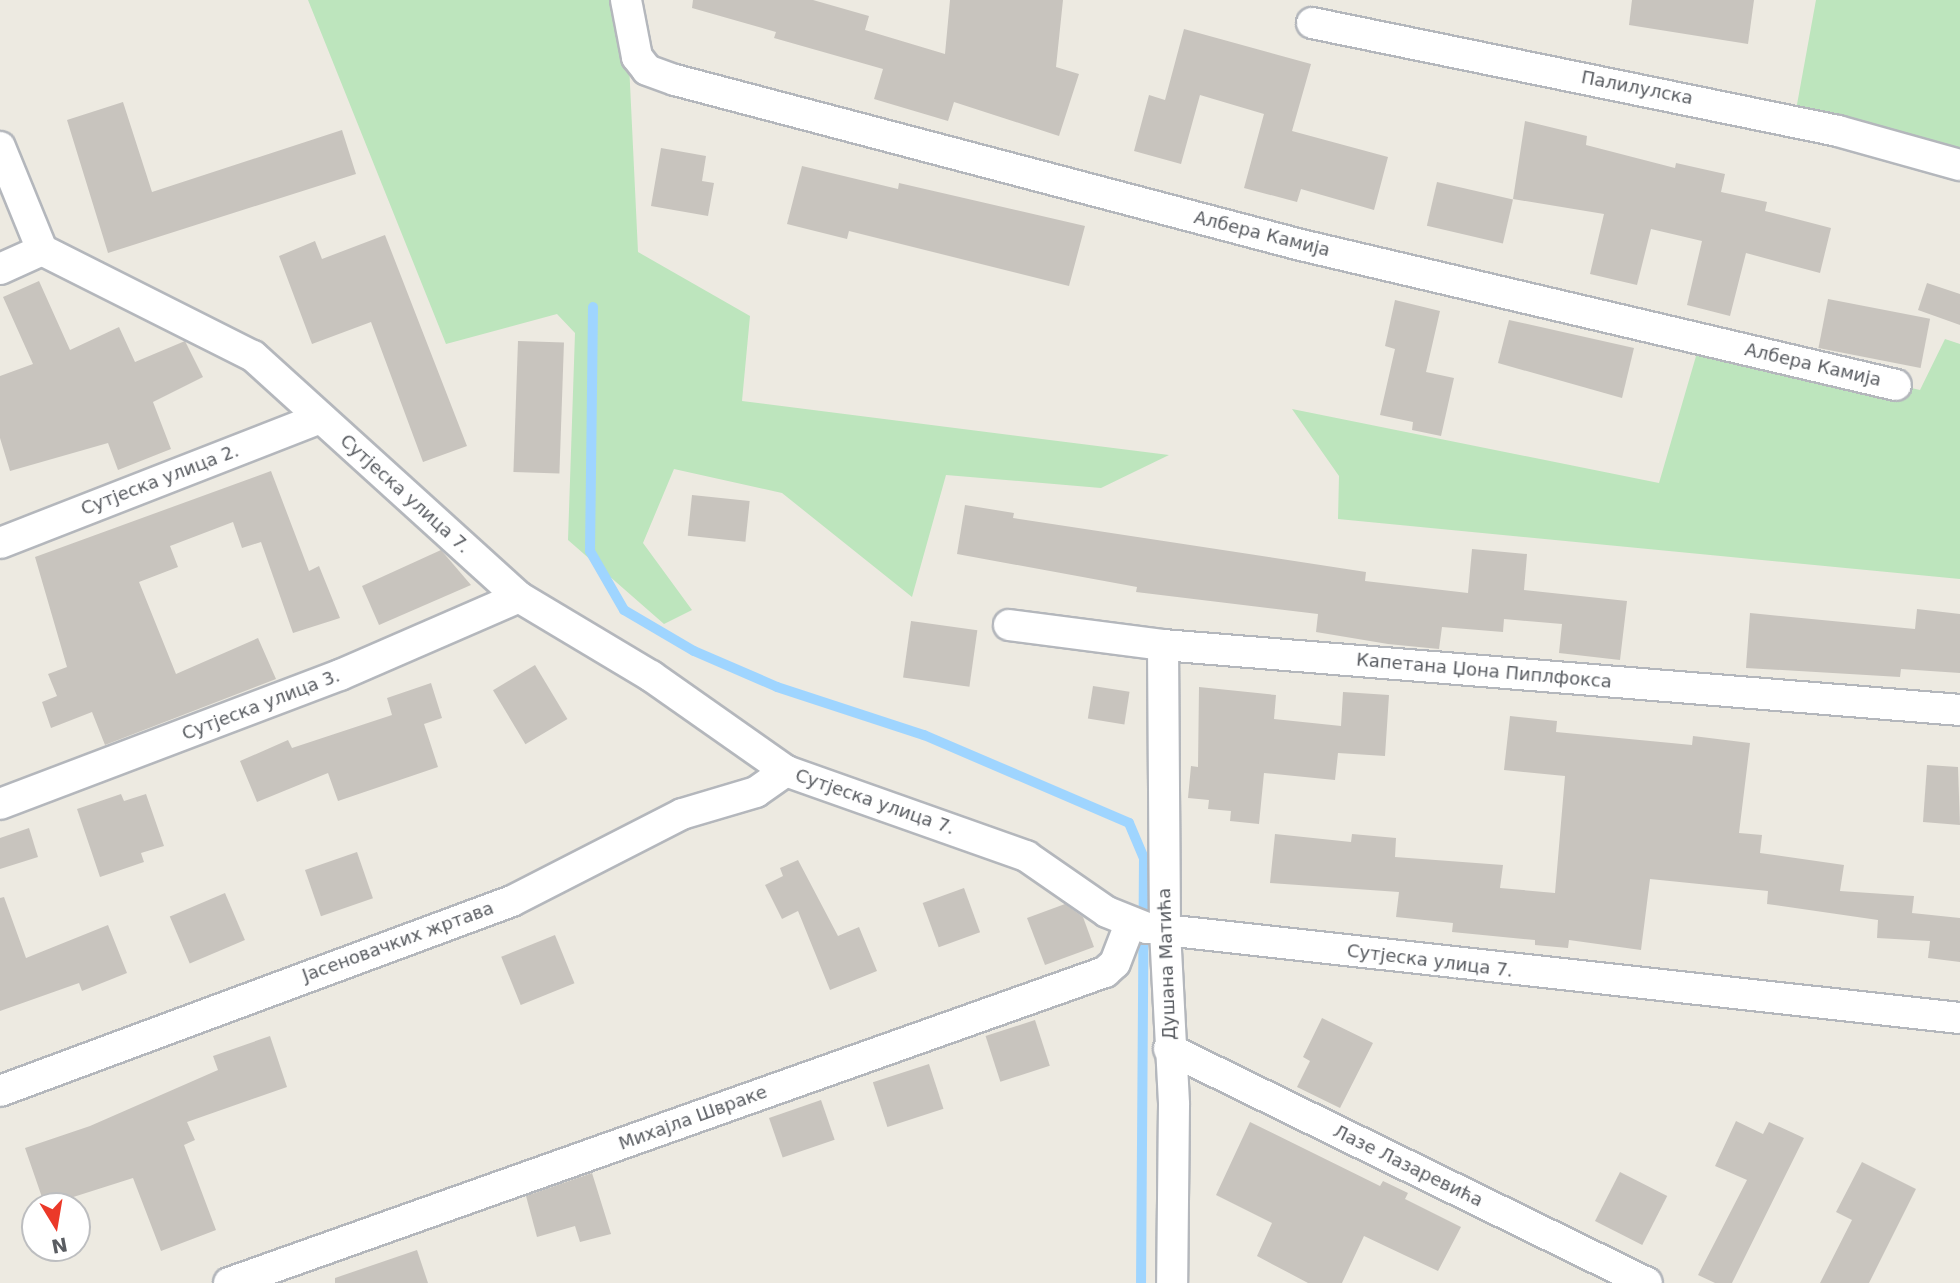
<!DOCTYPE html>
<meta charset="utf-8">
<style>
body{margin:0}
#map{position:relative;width:1960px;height:1283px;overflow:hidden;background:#edeae1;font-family:"DejaVu Sans",sans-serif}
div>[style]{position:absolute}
.green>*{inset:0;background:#bde5bd}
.stream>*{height:10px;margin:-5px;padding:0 5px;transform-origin:5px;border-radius:5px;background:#9fd5ff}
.building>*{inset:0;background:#c8c4be;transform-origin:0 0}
.roads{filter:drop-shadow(2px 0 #b4b7bc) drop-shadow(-2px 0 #b4b7bc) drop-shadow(0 2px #b4b7bc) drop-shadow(0 -2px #b4b7bc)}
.street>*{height:30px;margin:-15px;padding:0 15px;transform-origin:15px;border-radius:15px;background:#fff}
span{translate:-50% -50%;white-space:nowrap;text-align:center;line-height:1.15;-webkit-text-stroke:7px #fff;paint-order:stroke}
.street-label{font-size:18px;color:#5a5d62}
.north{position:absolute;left:21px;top:1192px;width:70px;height:70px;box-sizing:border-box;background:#fff;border:2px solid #bdbec0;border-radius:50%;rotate:169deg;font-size:19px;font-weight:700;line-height:28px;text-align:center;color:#5a5d62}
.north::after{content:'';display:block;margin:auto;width:24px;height:32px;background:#eb3929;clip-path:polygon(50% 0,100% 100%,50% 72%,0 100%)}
</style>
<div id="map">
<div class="green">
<div style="clip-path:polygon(308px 0,626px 0,638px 252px,750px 316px,742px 401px,1169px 455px,1101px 488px,946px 475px,912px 597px,782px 493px,674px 469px,643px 543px,692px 610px,664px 624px,568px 540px,575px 333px,557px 314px,446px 344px)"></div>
<div style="clip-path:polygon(1816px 0,1960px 0,1960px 165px,1794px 121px)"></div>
<div style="clip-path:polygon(1701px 339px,1920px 390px,1945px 339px,1960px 344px,1960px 579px,1338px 519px,1339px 476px,1292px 409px,1659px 483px)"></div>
</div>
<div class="stream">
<div style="left:593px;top:307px;width:244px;rotate:90.7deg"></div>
<div style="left:590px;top:551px;width:68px;rotate:60deg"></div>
<div style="left:624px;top:610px;width:81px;rotate:30.4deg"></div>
<div style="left:694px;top:651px;width:90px;rotate:23.4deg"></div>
<div style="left:777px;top:687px;width:155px;rotate:18.1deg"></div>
<div style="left:924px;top:735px;width:223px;rotate:23.2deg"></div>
<div style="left:1129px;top:823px;width:38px;rotate:67deg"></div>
<div style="left:1144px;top:858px;width:425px;rotate:90.4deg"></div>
</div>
<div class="building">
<div style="clip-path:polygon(693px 0,813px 0,869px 16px,865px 30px,945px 54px,950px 0,1063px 0,1056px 67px,1079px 74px,1059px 136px,954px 102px,948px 121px,874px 99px,883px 69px,774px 38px,776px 32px,692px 8px)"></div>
<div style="clip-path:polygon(1632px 0,1754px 0,1748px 44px,1629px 25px)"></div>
<div style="clip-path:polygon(1184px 29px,1311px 64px,1292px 131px,1388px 157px,1374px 210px,1301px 189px,1297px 202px,1244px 188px,1264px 114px,1200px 95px,1181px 164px,1134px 151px,1149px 95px,1165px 100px)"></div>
<div style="clip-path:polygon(123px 102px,152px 192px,342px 130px,356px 174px,108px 253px,67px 120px)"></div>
<div style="clip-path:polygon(1525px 121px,1587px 136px,1586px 145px,1675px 168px,1676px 163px,1725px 174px,1721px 192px,1767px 202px,1765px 211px,1831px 228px,1820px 273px,1746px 253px,1730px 316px,1687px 305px,1702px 241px,1651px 229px,1637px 285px,1590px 274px,1604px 214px,1513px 199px)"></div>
<div style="clip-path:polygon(661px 148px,706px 156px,702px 181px,714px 183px,708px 216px,651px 206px)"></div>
<div style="clip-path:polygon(802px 166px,898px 189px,899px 183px,1085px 226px,1069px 286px,849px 231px,847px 239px,787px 224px)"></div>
<div style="left:1437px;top:182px;width:78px;height:45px;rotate:13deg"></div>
<div style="clip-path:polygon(385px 235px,467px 446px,423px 462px,371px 322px,312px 344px,279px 256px,315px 241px,322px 259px)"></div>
<div style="clip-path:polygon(39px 281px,70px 350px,119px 327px,135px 362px,185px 341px,203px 377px,153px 402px,171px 449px,118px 470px,108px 443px,10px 471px,0 438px,0 376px,33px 364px,3px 297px)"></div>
<div style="clip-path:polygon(1927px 283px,1960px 294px,1960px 325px,1918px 310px)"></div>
<div style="left:1828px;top:299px;width:104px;height:50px;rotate:11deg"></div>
<div style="clip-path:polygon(1395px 300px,1440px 311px,1426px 372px,1454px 378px,1441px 436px,1412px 430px,1413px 422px,1380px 415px,1395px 349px,1385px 346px)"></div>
<div style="clip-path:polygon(1509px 320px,1634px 348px,1622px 398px,1498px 363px)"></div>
<div style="left:518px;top:341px;width:46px;height:131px;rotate:2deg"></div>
<div style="clip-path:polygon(271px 471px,309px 571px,319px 566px,340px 618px,293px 633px,261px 542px,242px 548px,233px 522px,170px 546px,178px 567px,139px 582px,176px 674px,258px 638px,276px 679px,105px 745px,92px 712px,51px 728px,42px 702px,57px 696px,48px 674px,67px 667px,35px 557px)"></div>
<div style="left:692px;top:495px;width:58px;height:41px;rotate:6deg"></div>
<div style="clip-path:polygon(965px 505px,1014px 513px,1013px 518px,1366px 572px,1365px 581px,1468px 593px,1472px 549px,1527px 554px,1524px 590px,1627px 601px,1620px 660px,1559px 653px,1562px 624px,1504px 619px,1503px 632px,1442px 627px,1439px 649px,1388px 644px,1316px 632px,1318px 614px,1136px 592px,1137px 587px,957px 554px)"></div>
<div style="clip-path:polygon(441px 550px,471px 585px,379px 625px,362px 586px)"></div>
<div style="clip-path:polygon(1917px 609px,1960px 614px,1960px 673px,1901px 669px,1900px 677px,1746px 668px,1750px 613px,1915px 629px)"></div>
<div style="left:911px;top:621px;width:67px;height:57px;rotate:8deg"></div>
<div style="left:535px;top:665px;width:63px;height:49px;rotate:59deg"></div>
<div style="clip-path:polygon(431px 683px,442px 718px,424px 724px,438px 767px,338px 801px,328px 773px,257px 802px,240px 761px,288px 740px,292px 748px,392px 715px,387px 698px)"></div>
<div style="left:1093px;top:686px;width:37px;height:33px;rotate:9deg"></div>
<div style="clip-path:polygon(1199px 687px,1276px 695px,1274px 719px,1341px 726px,1343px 692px,1389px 695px,1385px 756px,1338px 753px,1335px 780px,1264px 773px,1259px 824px,1230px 821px,1231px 811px,1208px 809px,1209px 800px,1188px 798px,1191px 766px,1198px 767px)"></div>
<div style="clip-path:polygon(1510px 716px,1557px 721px,1556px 732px,1692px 745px,1693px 736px,1750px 743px,1739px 833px,1762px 835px,1760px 853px,1844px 865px,1840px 891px,1914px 896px,1912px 913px,1960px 918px,1960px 962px,1928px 958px,1930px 941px,1877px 938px,1878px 920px,1767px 904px,1768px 891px,1650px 879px,1641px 950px,1569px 940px,1568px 948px,1535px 945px,1535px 940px,1452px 932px,1453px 923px,1396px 917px,1399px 892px,1270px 883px,1275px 834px,1351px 842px,1352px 834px,1396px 838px,1395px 857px,1503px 865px,1500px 888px,1555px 893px,1565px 776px,1504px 770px)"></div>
<div style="clip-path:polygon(1927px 765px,1958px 767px,1960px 825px,1923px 822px)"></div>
<div style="clip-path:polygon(121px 794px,124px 801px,146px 794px,164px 846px,141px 853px,144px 862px,100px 877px,77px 809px)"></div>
<div style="clip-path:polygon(29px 828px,38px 857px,0 869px,0 838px)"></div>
<div style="left:357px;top:852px;width:49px;height:55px;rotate:71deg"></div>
<div style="clip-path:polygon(798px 860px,838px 936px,859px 927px,877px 971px,830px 990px,798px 911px,782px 919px,765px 885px,783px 876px,780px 868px)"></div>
<div style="left:964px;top:888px;width:47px;height:44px;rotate:70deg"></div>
<div style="left:225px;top:893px;width:51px;height:60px;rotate:67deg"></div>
<div style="clip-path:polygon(4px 897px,26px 958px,108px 925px,127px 973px,82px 991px,79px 983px,0 1011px,0 898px)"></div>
<div style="clip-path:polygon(1065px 904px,1083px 917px,1094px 947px,1045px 965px,1027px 918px)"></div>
<div style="left:555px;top:935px;width:52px;height:58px;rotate:68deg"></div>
<div style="clip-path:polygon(1322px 1018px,1373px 1043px,1340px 1108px,1297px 1087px,1310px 1061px,1303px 1057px)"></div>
<div style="left:1035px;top:1020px;width:48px;height:52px;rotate:72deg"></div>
<div style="clip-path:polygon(270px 1036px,287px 1087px,187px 1122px,195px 1140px,184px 1145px,216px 1230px,161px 1251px,133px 1178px,45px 1206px,25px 1148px,90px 1126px,218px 1070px,213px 1056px)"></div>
<div style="left:929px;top:1064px;width:47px;height:59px;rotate:72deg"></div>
<div style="left:821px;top:1100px;width:42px;height:55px;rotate:71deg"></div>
<div style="clip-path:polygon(1736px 1121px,1763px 1134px,1769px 1122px,1804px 1138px,1732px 1283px,1715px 1283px,1698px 1275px,1747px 1180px,1715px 1166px)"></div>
<div style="clip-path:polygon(1250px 1122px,1380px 1186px,1383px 1181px,1408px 1193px,1405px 1199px,1461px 1227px,1438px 1271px,1364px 1236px,1342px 1283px,1308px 1283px,1257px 1256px,1272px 1223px,1216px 1195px)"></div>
<div style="clip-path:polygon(1862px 1162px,1916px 1189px,1869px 1283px,1820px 1283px,1852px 1220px,1836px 1212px)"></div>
<div style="left:1620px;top:1172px;width:53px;height:55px;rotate:27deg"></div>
<div style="clip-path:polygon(592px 1173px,611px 1234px,580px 1242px,575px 1226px,537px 1237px,526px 1196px)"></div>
<div style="clip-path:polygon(417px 1250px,428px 1283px,335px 1283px,335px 1278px)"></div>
</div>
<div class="roads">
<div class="street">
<div style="left:626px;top:0;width:58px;rotate:79.1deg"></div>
<div style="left:637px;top:57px;width:16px;rotate:52deg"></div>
<div style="left:647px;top:70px;width:30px;rotate:20deg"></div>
<div style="left:675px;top:80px;width:647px;rotate:14.77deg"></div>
<div style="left:1301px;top:245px;width:611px;rotate:13.24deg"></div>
<div style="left:1312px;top:23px;width:537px;rotate:11.6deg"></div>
<div style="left:1838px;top:131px;width:127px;rotate:15.6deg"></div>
<div style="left:0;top:147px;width:111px;rotate:67.8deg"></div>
<div style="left:42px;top:250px;width:236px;rotate:26.7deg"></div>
<div style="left:253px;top:356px;width:359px;rotate:42.2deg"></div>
<div style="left:519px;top:597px;width:154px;rotate:30.9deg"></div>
<div style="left:651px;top:676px;width:165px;rotate:35.1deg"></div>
<div style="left:786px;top:771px;width:255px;rotate:19.5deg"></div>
<div style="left:1026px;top:856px;width:98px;rotate:34.7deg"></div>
<div style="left:1107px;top:912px;width:43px;rotate:21.8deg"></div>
<div style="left:1147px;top:928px;width:818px;rotate:6.32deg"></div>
<div style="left:0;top:269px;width:46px;rotate:-24.3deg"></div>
<div style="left:0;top:543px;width:344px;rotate:-21.3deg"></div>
<div style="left:1009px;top:625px;width:155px;rotate:7.4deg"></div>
<div style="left:1163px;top:645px;width:800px;rotate:4.66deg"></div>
<div style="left:1163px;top:645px;width:286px;rotate:89.6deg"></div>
<div style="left:1165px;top:931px;width:174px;rotate:87deg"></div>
<div style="left:1174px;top:1105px;width:178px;rotate:90.6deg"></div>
<div style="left:0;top:804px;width:364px;rotate:-20.8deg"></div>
<div style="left:340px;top:675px;width:195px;rotate:-23.5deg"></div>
<div style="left:1169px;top:1049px;width:532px;rotate:26.08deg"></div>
<div style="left:0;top:1091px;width:546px;rotate:-20.36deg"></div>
<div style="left:512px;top:901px;width:191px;rotate:-27.1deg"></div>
<div style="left:682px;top:814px;width:77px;rotate:-16.6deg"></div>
<div style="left:756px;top:792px;width:37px;rotate:-35deg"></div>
<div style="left:229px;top:1283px;width:930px;rotate:-19.55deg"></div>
<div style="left:1105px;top:972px;width:13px;rotate:-42deg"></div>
<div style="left:1115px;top:963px;width:42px;rotate:-69deg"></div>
</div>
</div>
<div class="street-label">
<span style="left:1637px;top:88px;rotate:11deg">Палилулска</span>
<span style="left:1262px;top:234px;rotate:14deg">Албера Камија</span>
<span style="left:1813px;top:365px;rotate:13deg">Албера Камија</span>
<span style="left:160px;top:480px;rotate:-21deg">Сутјеска улица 2.</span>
<span style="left:405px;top:494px;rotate:42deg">Сутјеска улица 7.</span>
<span style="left:1484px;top:671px;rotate:5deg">Капетана Џона Пиплфокса</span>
<span style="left:261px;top:705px;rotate:-21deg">Сутјеска улица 3.</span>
<span style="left:875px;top:802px;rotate:19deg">Сутјеска улица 7.</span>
<span style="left:398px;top:942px;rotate:-20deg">Јасеновачких жртава</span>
<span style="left:1430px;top:961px;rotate:7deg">Сутјеска улица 7.</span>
<span style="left:1167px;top:964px;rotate:-92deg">Душана Матића</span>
<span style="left:693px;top:1118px;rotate:-20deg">Михајла Швраке</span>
<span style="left:1408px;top:1166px;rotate:26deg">Лазе Лазаревића</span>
</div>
<div class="north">N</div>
</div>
